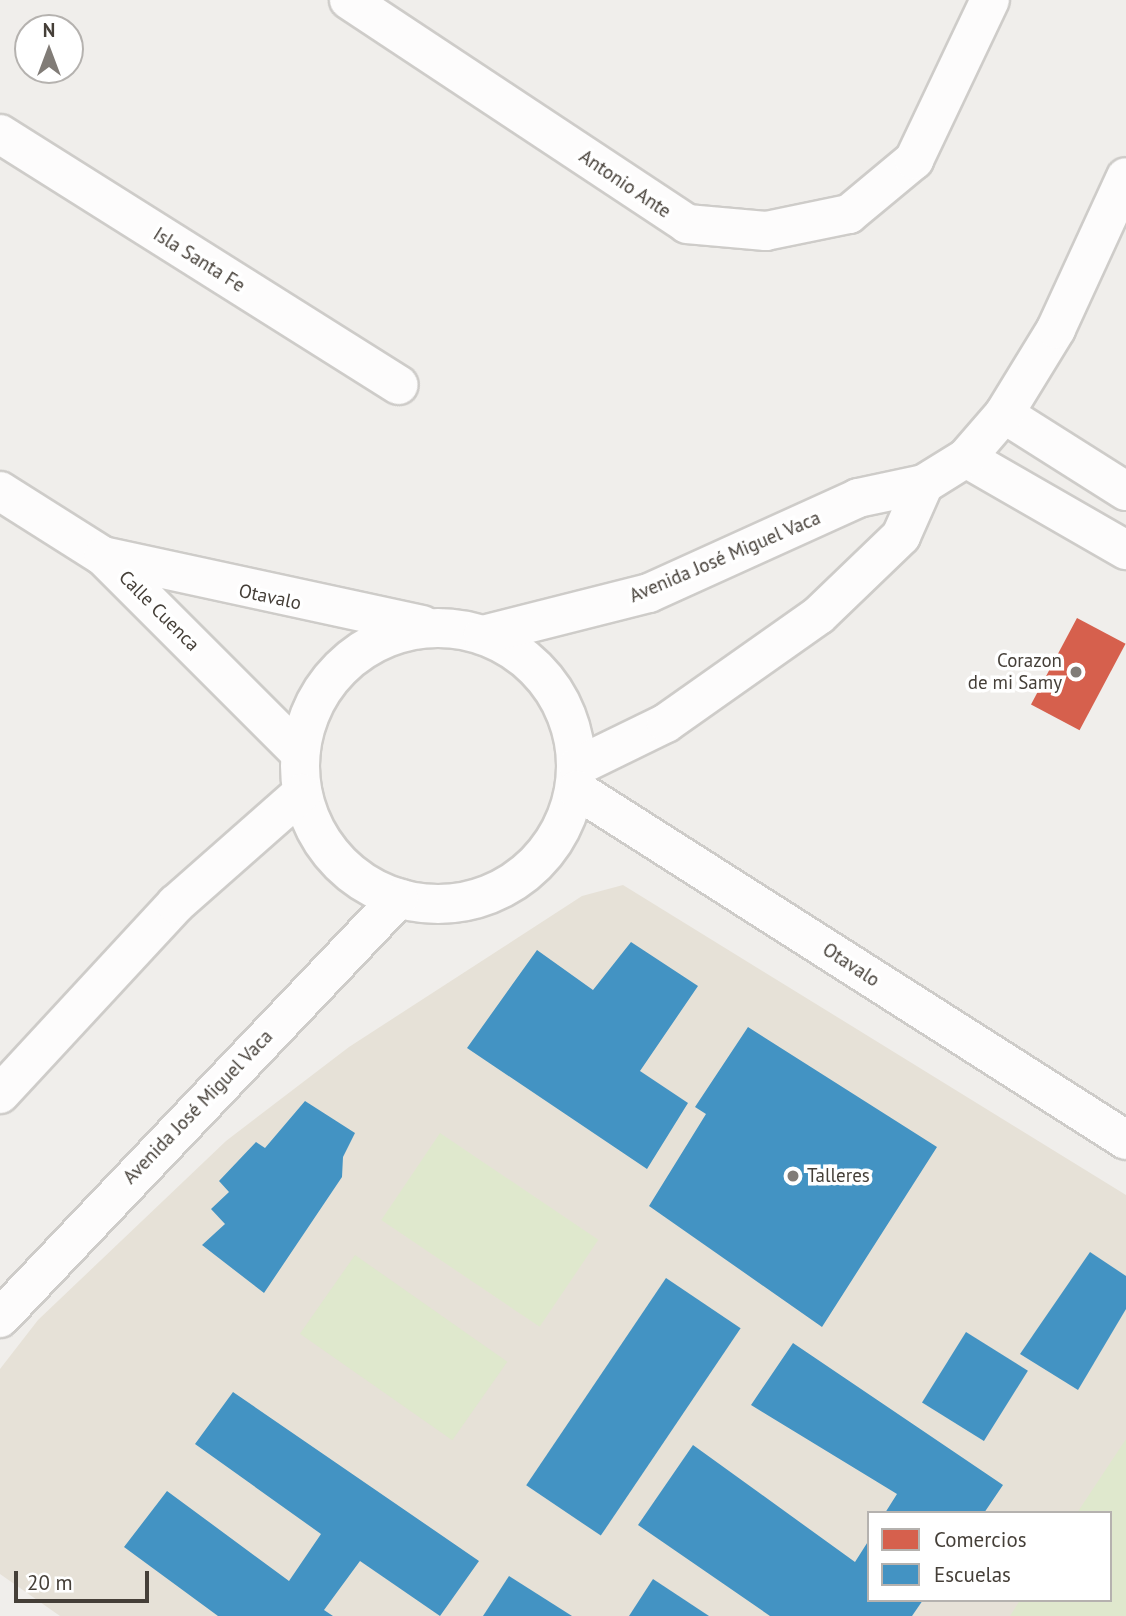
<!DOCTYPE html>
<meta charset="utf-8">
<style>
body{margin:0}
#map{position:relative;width:1126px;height:1616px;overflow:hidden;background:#f0eeeb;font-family:"PT Sans",sans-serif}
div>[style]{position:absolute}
.education>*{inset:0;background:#e6e1d7}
.green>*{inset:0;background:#dfe8cd;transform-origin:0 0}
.shops>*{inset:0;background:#d6604d;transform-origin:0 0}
.schools>*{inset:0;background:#4393c3;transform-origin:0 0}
.roads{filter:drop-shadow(2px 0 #ceccc9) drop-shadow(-2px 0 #ceccc9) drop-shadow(0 2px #ceccc9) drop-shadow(0 -2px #ceccc9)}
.minor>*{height:38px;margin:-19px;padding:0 19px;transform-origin:19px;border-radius:19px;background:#fdfcfc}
.minor>.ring{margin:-19px;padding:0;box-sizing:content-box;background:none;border:38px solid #fdfcfc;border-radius:50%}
.dots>*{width:19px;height:19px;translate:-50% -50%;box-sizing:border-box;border:4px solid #fff;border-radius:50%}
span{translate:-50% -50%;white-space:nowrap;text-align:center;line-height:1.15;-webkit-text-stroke:7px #fff;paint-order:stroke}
.street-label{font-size:19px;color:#453f38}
.poi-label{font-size:19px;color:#453f38}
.right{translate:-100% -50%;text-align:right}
.left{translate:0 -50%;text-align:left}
.legend{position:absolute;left:867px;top:1511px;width:245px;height:91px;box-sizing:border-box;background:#fff;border:2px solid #b5b2af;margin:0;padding:9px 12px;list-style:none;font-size:21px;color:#453f38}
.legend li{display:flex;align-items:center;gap:14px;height:35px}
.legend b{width:35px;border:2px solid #b5b2af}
.north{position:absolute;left:14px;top:14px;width:70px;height:70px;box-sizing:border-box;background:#fff;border:2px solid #b5b2af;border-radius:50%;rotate:0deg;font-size:19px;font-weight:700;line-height:28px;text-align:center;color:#453f38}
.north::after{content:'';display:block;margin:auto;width:24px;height:32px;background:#817c77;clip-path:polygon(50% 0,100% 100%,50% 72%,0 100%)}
.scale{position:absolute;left:14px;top:1571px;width:135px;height:32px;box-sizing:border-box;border:4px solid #453f38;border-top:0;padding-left:9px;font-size:21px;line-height:24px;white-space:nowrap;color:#453f38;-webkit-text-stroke:5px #fff;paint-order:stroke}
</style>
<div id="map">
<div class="education">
<div style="clip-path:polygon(evenodd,623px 885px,1126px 1195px,1126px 1616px,60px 1616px,0 1574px,0 1369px,38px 1320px,226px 1141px,349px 1047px,582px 896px,623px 885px,869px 1513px,1110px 1513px,1110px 1600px,869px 1600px,869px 1513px)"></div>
</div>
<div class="green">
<div style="left:440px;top:1133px;width:191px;height:105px;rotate:34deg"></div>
<div style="left:355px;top:1255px;width:186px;height:96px;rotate:35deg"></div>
<div style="clip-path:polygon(1126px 1439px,1126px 1616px,1010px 1616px,1020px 1600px,1110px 1600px,1110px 1513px,1077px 1513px)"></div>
</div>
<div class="shops">
<div style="left:1077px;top:618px;width:55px;height:98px;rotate:28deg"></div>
</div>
<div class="schools">
<div style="clip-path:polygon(631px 942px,698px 986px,640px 1071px,688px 1103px,647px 1169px,467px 1048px,537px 950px,593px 990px)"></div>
<div style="clip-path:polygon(748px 1027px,937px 1147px,822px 1327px,649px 1206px,706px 1114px,695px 1107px)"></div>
<div style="clip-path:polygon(305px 1101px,355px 1133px,343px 1157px,342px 1177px,264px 1293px,202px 1245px,225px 1224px,211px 1209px,229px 1192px,219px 1181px,256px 1142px,265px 1148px)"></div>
<div style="clip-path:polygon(1090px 1252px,1126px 1276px,1126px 1309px,1078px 1390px,1020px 1354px)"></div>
<div style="left:666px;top:1278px;width:90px;height:250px;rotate:34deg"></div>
<div style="left:966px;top:1332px;width:73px;height:83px;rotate:32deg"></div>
<div style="clip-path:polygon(793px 1343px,1003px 1485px,984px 1513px,885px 1513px,897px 1494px,751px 1405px)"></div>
<div style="clip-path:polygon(233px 1392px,479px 1561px,440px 1616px,360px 1561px,324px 1610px,333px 1616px,218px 1616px,124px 1547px,167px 1491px,289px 1581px,321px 1534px,195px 1444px)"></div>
<div style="clip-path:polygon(693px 1445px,855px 1562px,869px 1540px,869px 1600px,923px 1600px,912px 1616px,770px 1616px,638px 1525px)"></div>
<div style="clip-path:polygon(509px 1576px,572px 1616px,483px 1616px)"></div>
<div style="clip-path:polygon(653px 1579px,709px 1616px,629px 1616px)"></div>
</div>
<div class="roads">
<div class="minor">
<div style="left:349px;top:0;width:405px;rotate:33.5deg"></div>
<div style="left:687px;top:224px;width:79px;rotate:5.1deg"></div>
<div style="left:766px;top:231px;width:85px;rotate:-11.6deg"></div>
<div style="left:849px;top:214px;width:85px;rotate:-39.7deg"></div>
<div style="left:914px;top:160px;width:177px;rotate:-64.6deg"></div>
<div style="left:0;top:134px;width:471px;rotate:32.2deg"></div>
<div style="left:1004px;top:414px;width:144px;rotate:32.3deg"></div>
<div style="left:966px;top:458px;width:185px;rotate:29.9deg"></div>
<div style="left:0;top:491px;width:122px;rotate:32.3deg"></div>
<div style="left:103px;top:556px;width:279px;rotate:45deg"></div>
<div style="left:103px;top:556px;width:327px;rotate:12.2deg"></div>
<div class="ring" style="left:300px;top:628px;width:238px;height:238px"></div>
<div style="left:483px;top:635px;width:171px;rotate:-14.2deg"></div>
<div style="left:649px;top:593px;width:230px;rotate:-24.4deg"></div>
<div style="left:858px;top:498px;width:67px;rotate:-12deg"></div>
<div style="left:924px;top:484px;width:49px;rotate:-31.8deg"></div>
<div style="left:966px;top:458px;width:58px;rotate:-49.2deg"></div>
<div style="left:1004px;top:414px;width:100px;rotate:-58.5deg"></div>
<div style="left:1056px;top:329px;width:167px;rotate:-65.3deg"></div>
<div style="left:578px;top:766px;width:98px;rotate:-26deg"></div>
<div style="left:666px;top:723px;width:187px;rotate:-35.2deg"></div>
<div style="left:819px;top:615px;width:114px;rotate:-43.9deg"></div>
<div style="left:901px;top:536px;width:57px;rotate:-66.1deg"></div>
<div style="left:577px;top:790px;width:651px;rotate:32.52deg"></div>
<div style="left:0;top:1094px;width:259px;rotate:-47.2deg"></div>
<div style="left:176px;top:904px;width:168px;rotate:-41.4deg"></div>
<div style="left:0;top:1318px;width:579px;rotate:-46.47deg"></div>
</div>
</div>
<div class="dots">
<div style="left:1076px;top:672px;background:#817c77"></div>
<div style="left:793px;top:1176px;background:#817c77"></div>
</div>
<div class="street-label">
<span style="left:625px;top:184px;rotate:34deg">Antonio Ante</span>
<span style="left:199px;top:260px;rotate:32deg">Isla Santa Fe</span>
<span style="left:725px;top:557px;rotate:-23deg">Avenida José Miguel Vaca</span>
<span style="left:270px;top:597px;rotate:12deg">Otavalo</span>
<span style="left:159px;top:611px;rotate:45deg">Calle Cuenca</span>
<span style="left:851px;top:965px;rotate:33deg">Otavalo</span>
<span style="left:198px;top:1107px;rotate:-46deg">Avenida José Miguel Vaca</span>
</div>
<div class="poi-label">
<span class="right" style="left:1062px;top:672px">Corazon<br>de mi Samy</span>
<span class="left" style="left:807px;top:1176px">Talleres</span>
</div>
<ul class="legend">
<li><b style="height:19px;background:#d6604d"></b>Comercios</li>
<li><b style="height:19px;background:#4393c3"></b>Escuelas</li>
</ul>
<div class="north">N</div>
<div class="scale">20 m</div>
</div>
